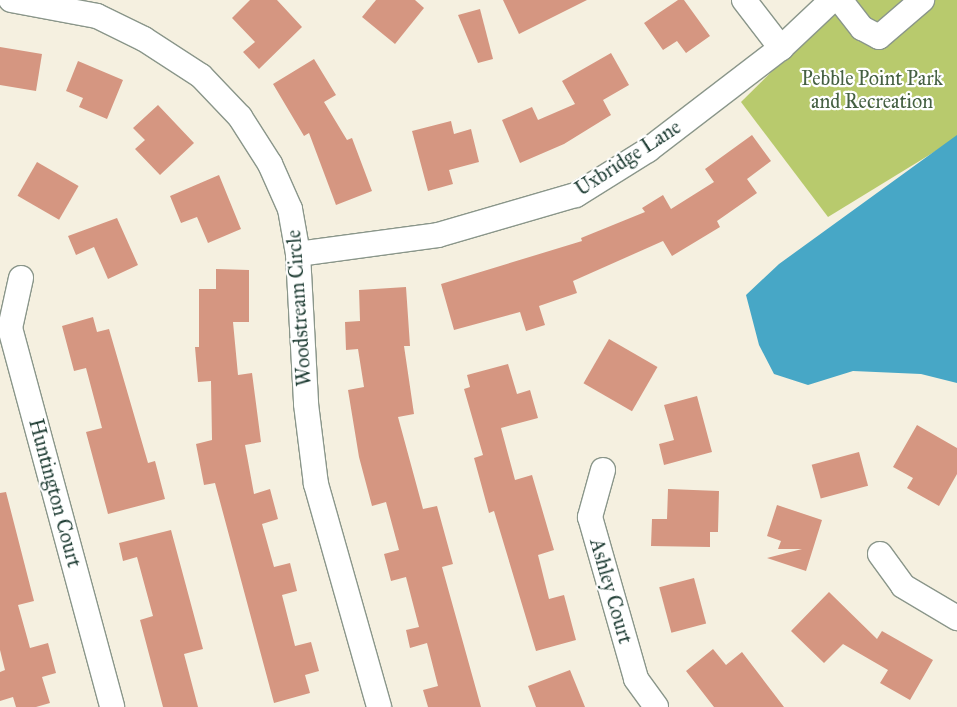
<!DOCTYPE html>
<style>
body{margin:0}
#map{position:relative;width:957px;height:707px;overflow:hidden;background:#f5f0e0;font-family:"IM FELL Great Primer",serif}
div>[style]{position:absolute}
.green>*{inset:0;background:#b8ca6d}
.water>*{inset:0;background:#47a7c6}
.building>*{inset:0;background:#d59681;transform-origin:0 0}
.roads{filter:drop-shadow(1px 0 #8a968a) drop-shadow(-1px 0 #8a968a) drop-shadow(0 1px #8a968a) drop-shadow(0 -1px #8a968a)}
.minor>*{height:24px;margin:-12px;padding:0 12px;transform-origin:12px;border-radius:12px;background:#fff}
span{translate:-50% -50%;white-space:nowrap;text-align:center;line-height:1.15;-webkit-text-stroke:4.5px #fff;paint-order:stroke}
.park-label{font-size:20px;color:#456042}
.street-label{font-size:20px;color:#1f3d34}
</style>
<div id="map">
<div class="green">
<div style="clip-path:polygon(844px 0,957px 0,957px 138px,828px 217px,741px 102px)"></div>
</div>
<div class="water">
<div style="clip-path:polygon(957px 135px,957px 383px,921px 374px,853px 371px,808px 385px,774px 374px,759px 345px,746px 295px,779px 264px)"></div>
</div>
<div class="building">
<div style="clip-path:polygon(250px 0,277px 0,302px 27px,259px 69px,243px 52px,255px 42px,232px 18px)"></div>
<div style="clip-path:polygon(376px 0,415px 0,424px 8px,395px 44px,362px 17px)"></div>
<div style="clip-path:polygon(503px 0,587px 0,519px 34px)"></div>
<div style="clip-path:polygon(678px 0,684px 0,710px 36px,686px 53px,677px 41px,663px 50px,644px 23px)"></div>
<div style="clip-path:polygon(480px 9px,493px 59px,478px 63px,458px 15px)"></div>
<div style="clip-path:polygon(0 47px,42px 54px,36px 91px,0 85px)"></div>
<div style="clip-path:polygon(611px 53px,629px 85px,603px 100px,611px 115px,564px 144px,520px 163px,502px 120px,532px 107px,538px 120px,575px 104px,562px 81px)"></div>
<div style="clip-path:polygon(314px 59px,336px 95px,324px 102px,347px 140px,352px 138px,372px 191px,336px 205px,309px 133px,304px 136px,273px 84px)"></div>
<div style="clip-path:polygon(78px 61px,123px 80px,107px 119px,79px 107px,83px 98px,66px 91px)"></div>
<div style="clip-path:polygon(158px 105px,194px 143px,160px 175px,135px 149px,145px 140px,133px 128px)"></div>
<div style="clip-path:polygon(451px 121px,454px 134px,471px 129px,479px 162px,449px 170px,453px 184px,428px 191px,412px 131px)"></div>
<div style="clip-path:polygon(752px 135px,771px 161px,747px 179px,757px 193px,717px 221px,720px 227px,672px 256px,663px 241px,573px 281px,577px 293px,539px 306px,545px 325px,526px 331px,520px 312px,454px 330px,441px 284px,582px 241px,581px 238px,645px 212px,642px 208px,663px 195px,671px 209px,714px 182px,705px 169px)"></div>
<div style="left:37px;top:162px;width:48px;height:39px;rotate:30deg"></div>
<div style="clip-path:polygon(219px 175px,241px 229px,208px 243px,197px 217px,181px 223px,170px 196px)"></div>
<div style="clip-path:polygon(117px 218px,138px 265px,108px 279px,94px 247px,76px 255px,68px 236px)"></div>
<div style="clip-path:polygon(216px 269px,249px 270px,249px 322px,233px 322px,238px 375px,252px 373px,261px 442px,245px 445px,254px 494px,270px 489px,278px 519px,262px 524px,274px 567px,290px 563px,297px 591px,282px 595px,295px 646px,311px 642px,319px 671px,305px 675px,310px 693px,274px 703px,215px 483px,204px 485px,196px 444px,212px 440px,211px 381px,198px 382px,195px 347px,199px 347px,199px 289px,216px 289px)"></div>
<div style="clip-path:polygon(406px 287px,410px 346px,404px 346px,414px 414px,398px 417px,423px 509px,437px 506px,453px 564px,442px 567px,481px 707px,428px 707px,423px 690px,438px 686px,427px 643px,410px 648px,406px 630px,419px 627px,406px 577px,391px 581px,384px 554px,399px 550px,386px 502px,372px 506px,359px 457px,348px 390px,364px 387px,358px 349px,346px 350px,345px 322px,360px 321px,359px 290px)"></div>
<div style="clip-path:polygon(93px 317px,97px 332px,109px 329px,148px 463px,155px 461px,165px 499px,108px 514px,86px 432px,102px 428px,86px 368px,74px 371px,62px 326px)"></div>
<div style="left:609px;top:339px;width:56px;height:51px;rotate:30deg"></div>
<div style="clip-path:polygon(508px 364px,517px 394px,530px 390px,538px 418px,501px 428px,515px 480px,532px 475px,554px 550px,538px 555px,549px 599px,564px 595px,576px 640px,536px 651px,494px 511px,489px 513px,474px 458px,483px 455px,464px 389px,470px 387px,467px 375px)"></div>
<div style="clip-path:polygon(697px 396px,712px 452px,664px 465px,659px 444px,674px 440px,664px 405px)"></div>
<div style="clip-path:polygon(917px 425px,957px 448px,957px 474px,939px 506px,907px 488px,913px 478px,893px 467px)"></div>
<div style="left:859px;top:452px;width:35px;height:49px;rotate:75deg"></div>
<div style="clip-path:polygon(668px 489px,719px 491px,718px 532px,710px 532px,710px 547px,651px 546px,652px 519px,667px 519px)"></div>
<div style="clip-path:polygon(6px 492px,34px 601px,18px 605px,30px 648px,48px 643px,56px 673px,42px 677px,50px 703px,36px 707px,16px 707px,13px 697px,0 701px,0 672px,5px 670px,0 650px,0 493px)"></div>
<div style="clip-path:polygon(777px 505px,822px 520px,806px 571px,767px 558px,802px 549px,778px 549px,781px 541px,767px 536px)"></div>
<div style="clip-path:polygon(171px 530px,203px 649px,184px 654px,198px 707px,163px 707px,140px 620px,153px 616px,137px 557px,123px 561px,119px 543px)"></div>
<div style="left:694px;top:578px;width:47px;height:36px;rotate:75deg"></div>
<div style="clip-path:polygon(829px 592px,877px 639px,882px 631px,933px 660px,910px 700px,880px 683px,888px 670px,843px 644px,824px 663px,791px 631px)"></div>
<div style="clip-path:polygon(713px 649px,726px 665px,742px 652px,784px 707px,714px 707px,686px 671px)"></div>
<div style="clip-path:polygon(570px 670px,585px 707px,536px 707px,528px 686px)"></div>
</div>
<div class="roads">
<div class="minor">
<div style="left:11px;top:0;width:87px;rotate:10.5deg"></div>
<div style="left:97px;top:16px;width:52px;rotate:26.1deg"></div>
<div style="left:144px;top:39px;width:68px;rotate:33deg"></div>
<div style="left:201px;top:76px;width:57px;rotate:46.4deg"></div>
<div style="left:240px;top:117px;width:56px;rotate:57.4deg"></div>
<div style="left:270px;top:164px;width:49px;rotate:66deg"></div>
<div style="left:290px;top:209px;width:46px;rotate:79.9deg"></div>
<div style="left:298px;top:254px;width:150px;rotate:86.9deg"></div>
<div style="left:306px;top:404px;width:81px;rotate:82.9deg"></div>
<div style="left:316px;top:484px;width:232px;rotate:74.2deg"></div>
<div style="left:744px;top:0;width:61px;rotate:52.4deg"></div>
<div style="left:840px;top:0;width:36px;rotate:52deg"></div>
<div style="left:862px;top:28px;width:19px;rotate:28deg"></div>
<div style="left:879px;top:37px;width:57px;rotate:-40.7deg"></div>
<div style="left:298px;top:254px;width:141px;rotate:-7.7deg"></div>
<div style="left:438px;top:235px;width:144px;rotate:-16.2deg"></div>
<div style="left:576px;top:195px;width:85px;rotate:-32deg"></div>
<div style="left:648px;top:150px;width:168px;rotate:-37.5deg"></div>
<div style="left:781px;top:48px;width:70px;rotate:-43.3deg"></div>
<div style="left:21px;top:278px;width:51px;rotate:102.4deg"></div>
<div style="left:10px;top:328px;width:392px;rotate:74.9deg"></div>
<div style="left:603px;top:470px;width:49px;rotate:105.5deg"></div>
<div style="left:590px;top:517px;width:168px;rotate:74.1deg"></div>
<div style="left:636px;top:679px;width:34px;rotate:54deg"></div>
<div style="left:880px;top:554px;width:39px;rotate:54deg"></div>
<div style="left:903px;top:586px;width:63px;rotate:30.7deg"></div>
</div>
</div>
<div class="park-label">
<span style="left:872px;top:90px">Pebble Point Park<br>and Recreation</span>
</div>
<div class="street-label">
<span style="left:628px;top:158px;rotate:-33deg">Uxbridge Lane</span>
<span style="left:299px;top:308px;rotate:-94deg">Woodstream Circle</span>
<span style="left:55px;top:493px;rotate:75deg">Huntington Court</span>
<span style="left:611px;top:591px;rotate:74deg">Ashley Court</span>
</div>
</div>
